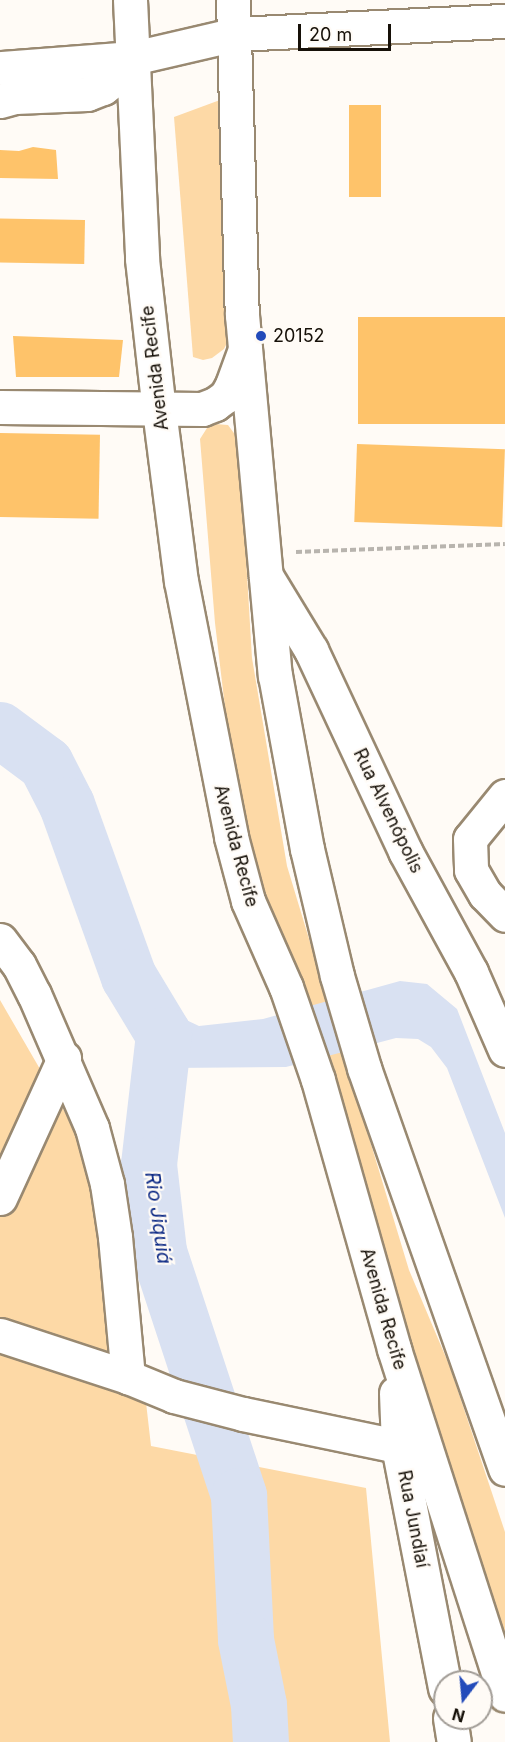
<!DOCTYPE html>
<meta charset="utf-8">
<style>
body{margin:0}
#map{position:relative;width:505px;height:1742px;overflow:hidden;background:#fffbf6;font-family:Inter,sans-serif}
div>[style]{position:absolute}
.green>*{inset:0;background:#fdd9a6}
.water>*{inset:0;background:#d9e1f2}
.river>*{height:56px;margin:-28px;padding:0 28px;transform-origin:28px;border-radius:28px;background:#d9e1f2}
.building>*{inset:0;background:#fec36a;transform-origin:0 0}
.path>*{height:4px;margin-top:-2px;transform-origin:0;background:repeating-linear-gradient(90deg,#b8b4ae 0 6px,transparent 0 9px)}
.roads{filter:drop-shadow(2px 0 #998971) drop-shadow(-2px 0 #998971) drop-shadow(0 2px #998971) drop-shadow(0 -2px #998971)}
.minor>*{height:33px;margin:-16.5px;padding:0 16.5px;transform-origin:16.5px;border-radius:16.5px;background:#fff}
.major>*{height:33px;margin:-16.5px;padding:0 16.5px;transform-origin:16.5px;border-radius:16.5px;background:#fff}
.dots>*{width:16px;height:16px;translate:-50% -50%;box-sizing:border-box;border:3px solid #fffbf6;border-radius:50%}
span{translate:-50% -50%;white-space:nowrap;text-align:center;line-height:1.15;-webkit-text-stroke:4.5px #fffbf6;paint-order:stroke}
.poi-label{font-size:18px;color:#161008}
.left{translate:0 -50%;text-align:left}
.street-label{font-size:18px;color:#161008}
.water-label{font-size:20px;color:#0c2985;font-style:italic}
.north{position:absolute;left:433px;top:1670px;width:60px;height:60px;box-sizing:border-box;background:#fffbf6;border:2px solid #a29d97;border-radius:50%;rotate:196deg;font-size:16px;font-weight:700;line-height:24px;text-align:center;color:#161008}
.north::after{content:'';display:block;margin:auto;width:21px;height:27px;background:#234bba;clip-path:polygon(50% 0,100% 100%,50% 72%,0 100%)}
.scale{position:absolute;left:298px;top:24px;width:93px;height:27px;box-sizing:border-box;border:3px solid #161008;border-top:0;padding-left:8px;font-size:18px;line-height:21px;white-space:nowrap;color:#161008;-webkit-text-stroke:4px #fffbf6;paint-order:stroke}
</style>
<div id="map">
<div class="green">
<div style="clip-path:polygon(220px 100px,230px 337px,224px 349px,212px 358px,203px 360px,193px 357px,174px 117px)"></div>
<div style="clip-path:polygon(215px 424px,228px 425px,239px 440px,252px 658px,287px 866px,409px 1270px,450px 1367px,505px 1532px,505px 1659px,267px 916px,238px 817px,215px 623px,200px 439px,207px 428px)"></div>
<div style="clip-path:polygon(0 1000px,88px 1152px,140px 1350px,151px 1446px,366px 1488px,390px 1742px,0 1742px)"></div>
</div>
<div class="water">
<div style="clip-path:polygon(400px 981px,427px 984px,457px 1009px,505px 1133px,505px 1218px,447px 1068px,431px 1047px,418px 1039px,396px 1038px,286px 1067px,170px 1068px,164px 1035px,165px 1010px,199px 1026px,263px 1019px)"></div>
</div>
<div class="river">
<div style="left:0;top:730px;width:57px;rotate:36.5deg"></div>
<div style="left:46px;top:764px;width:46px;rotate:62.9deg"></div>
<div style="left:67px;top:805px;width:183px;rotate:70.2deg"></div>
<div style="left:129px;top:977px;width:68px;rotate:58.9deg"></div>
<div style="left:164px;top:1035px;width:131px;rotate:96.6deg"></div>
<div style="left:149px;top:1165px;width:88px;rotate:83.4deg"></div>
<div style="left:159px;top:1252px;width:257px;rotate:71.8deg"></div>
<div style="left:239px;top:1496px;width:144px;rotate:87.2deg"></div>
<div style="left:246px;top:1640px;width:66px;rotate:78.7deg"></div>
<div style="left:259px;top:1705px;width:37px;rotate:87deg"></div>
</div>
<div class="building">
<div style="left:349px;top:105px;width:32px;height:92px"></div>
<div style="clip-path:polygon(33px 147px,56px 150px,58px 179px,0 178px,0 150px,19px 151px)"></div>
<div style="left:85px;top:220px;width:44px;height:85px;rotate:91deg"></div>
<div style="left:358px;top:317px;width:147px;height:107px"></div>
<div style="clip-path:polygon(13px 336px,123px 340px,119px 377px,16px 377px)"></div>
<div style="left:0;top:433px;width:100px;height:84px;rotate:1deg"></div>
<div style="left:357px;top:444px;width:148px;height:78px;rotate:2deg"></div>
</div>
<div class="path">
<div style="left:296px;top:552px;width:209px;rotate:-2.2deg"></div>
</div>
<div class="roads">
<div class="minor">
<div style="left:0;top:101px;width:16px;rotate:-15deg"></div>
<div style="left:15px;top:97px;width:72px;rotate:-2.4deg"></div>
<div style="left:87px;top:94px;width:17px;rotate:-21deg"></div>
<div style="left:103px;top:88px;width:16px;rotate:-38deg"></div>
<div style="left:116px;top:78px;width:26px;rotate:-50deg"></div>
<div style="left:133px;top:58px;width:106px;rotate:-13.1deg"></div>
<div style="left:236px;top:34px;width:269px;rotate:-2.8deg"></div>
<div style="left:0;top:407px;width:202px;rotate:0.6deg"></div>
<div style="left:202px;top:409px;width:14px;rotate:-21deg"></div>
<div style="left:215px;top:404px;width:14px;rotate:-36deg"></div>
<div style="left:226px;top:396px;width:13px;rotate:-61deg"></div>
<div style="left:232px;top:385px;width:38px;rotate:-70deg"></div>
<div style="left:266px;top:576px;width:87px;rotate:58.7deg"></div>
<div style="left:311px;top:650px;width:222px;rotate:64.9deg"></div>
<div style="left:405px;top:851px;width:138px;rotate:61.4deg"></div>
<div style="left:471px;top:972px;width:85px;rotate:66.4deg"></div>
<div style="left:505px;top:796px;width:55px;rotate:129.1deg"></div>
<div style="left:470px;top:839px;width:31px;rotate:88deg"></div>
<div style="left:471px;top:870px;width:28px;rotate:60deg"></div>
<div style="left:485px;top:894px;width:29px;rotate:46deg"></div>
<div style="left:0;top:940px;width:31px;rotate:53deg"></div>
<div style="left:19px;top:965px;width:33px;rotate:63deg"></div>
<div style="left:34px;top:994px;width:146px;rotate:66.6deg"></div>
<div style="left:92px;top:1128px;width:58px;rotate:75deg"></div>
<div style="left:107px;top:1184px;width:54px;rotate:81.4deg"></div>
<div style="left:115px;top:1237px;width:141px;rotate:84.7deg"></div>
<div style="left:0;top:1198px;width:154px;rotate:-65.4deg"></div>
<div style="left:0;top:1335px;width:135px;rotate:18.2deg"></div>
<div style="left:128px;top:1377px;width:50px;rotate:22.4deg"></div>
<div style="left:174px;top:1396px;width:71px;rotate:14.6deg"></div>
<div style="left:243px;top:1414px;width:158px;rotate:11.7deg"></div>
</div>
<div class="major">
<div style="left:130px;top:0;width:259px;rotate:87.3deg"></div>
<div style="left:142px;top:259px;width:152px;rotate:83.6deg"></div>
<div style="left:159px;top:410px;width:172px;rotate:82.7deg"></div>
<div style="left:181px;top:581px;width:261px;rotate:78.9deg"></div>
<div style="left:231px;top:837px;width:66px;rotate:75.1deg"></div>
<div style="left:248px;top:901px;width:94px;rotate:66.2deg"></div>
<div style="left:286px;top:987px;width:98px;rotate:71deg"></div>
<div style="left:318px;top:1080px;width:280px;rotate:74.2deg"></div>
<div style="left:394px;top:1349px;width:363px;rotate:72.2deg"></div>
<div style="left:233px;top:0;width:315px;rotate:88.4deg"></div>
<div style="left:242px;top:315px;width:362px;rotate:84.8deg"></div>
<div style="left:275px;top:675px;width:177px;rotate:79.6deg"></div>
<div style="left:307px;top:849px;width:130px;rotate:76.7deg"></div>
<div style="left:337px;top:976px;width:96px;rotate:73.6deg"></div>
<div style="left:364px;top:1068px;width:425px;rotate:70.6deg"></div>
<div style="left:0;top:68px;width:133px;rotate:-4.3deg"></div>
<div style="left:396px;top:1393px;width:53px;rotate:87.8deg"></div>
<div style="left:398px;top:1446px;width:247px;rotate:79deg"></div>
<div style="left:450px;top:1718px;width:24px;rotate:81deg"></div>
</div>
</div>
<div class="dots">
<div style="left:261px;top:336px;background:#234bba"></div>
</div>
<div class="poi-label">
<span class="left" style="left:273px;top:336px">20152</span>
</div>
<div class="street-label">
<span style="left:155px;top:368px;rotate:-97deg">Avenida Recife</span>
<span style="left:388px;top:811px;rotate:64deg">Rua Alvenópolis</span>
<span style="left:236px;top:846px;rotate:75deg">Avenida Recife</span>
<span style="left:383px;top:1309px;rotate:74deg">Avenida Recife</span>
<span style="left:413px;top:1519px;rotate:79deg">Rua Jundiaí</span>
</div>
<div class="water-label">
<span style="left:158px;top:1218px;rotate:82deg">Rio Jiquiá</span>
</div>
<div class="north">N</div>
<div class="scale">20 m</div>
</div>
